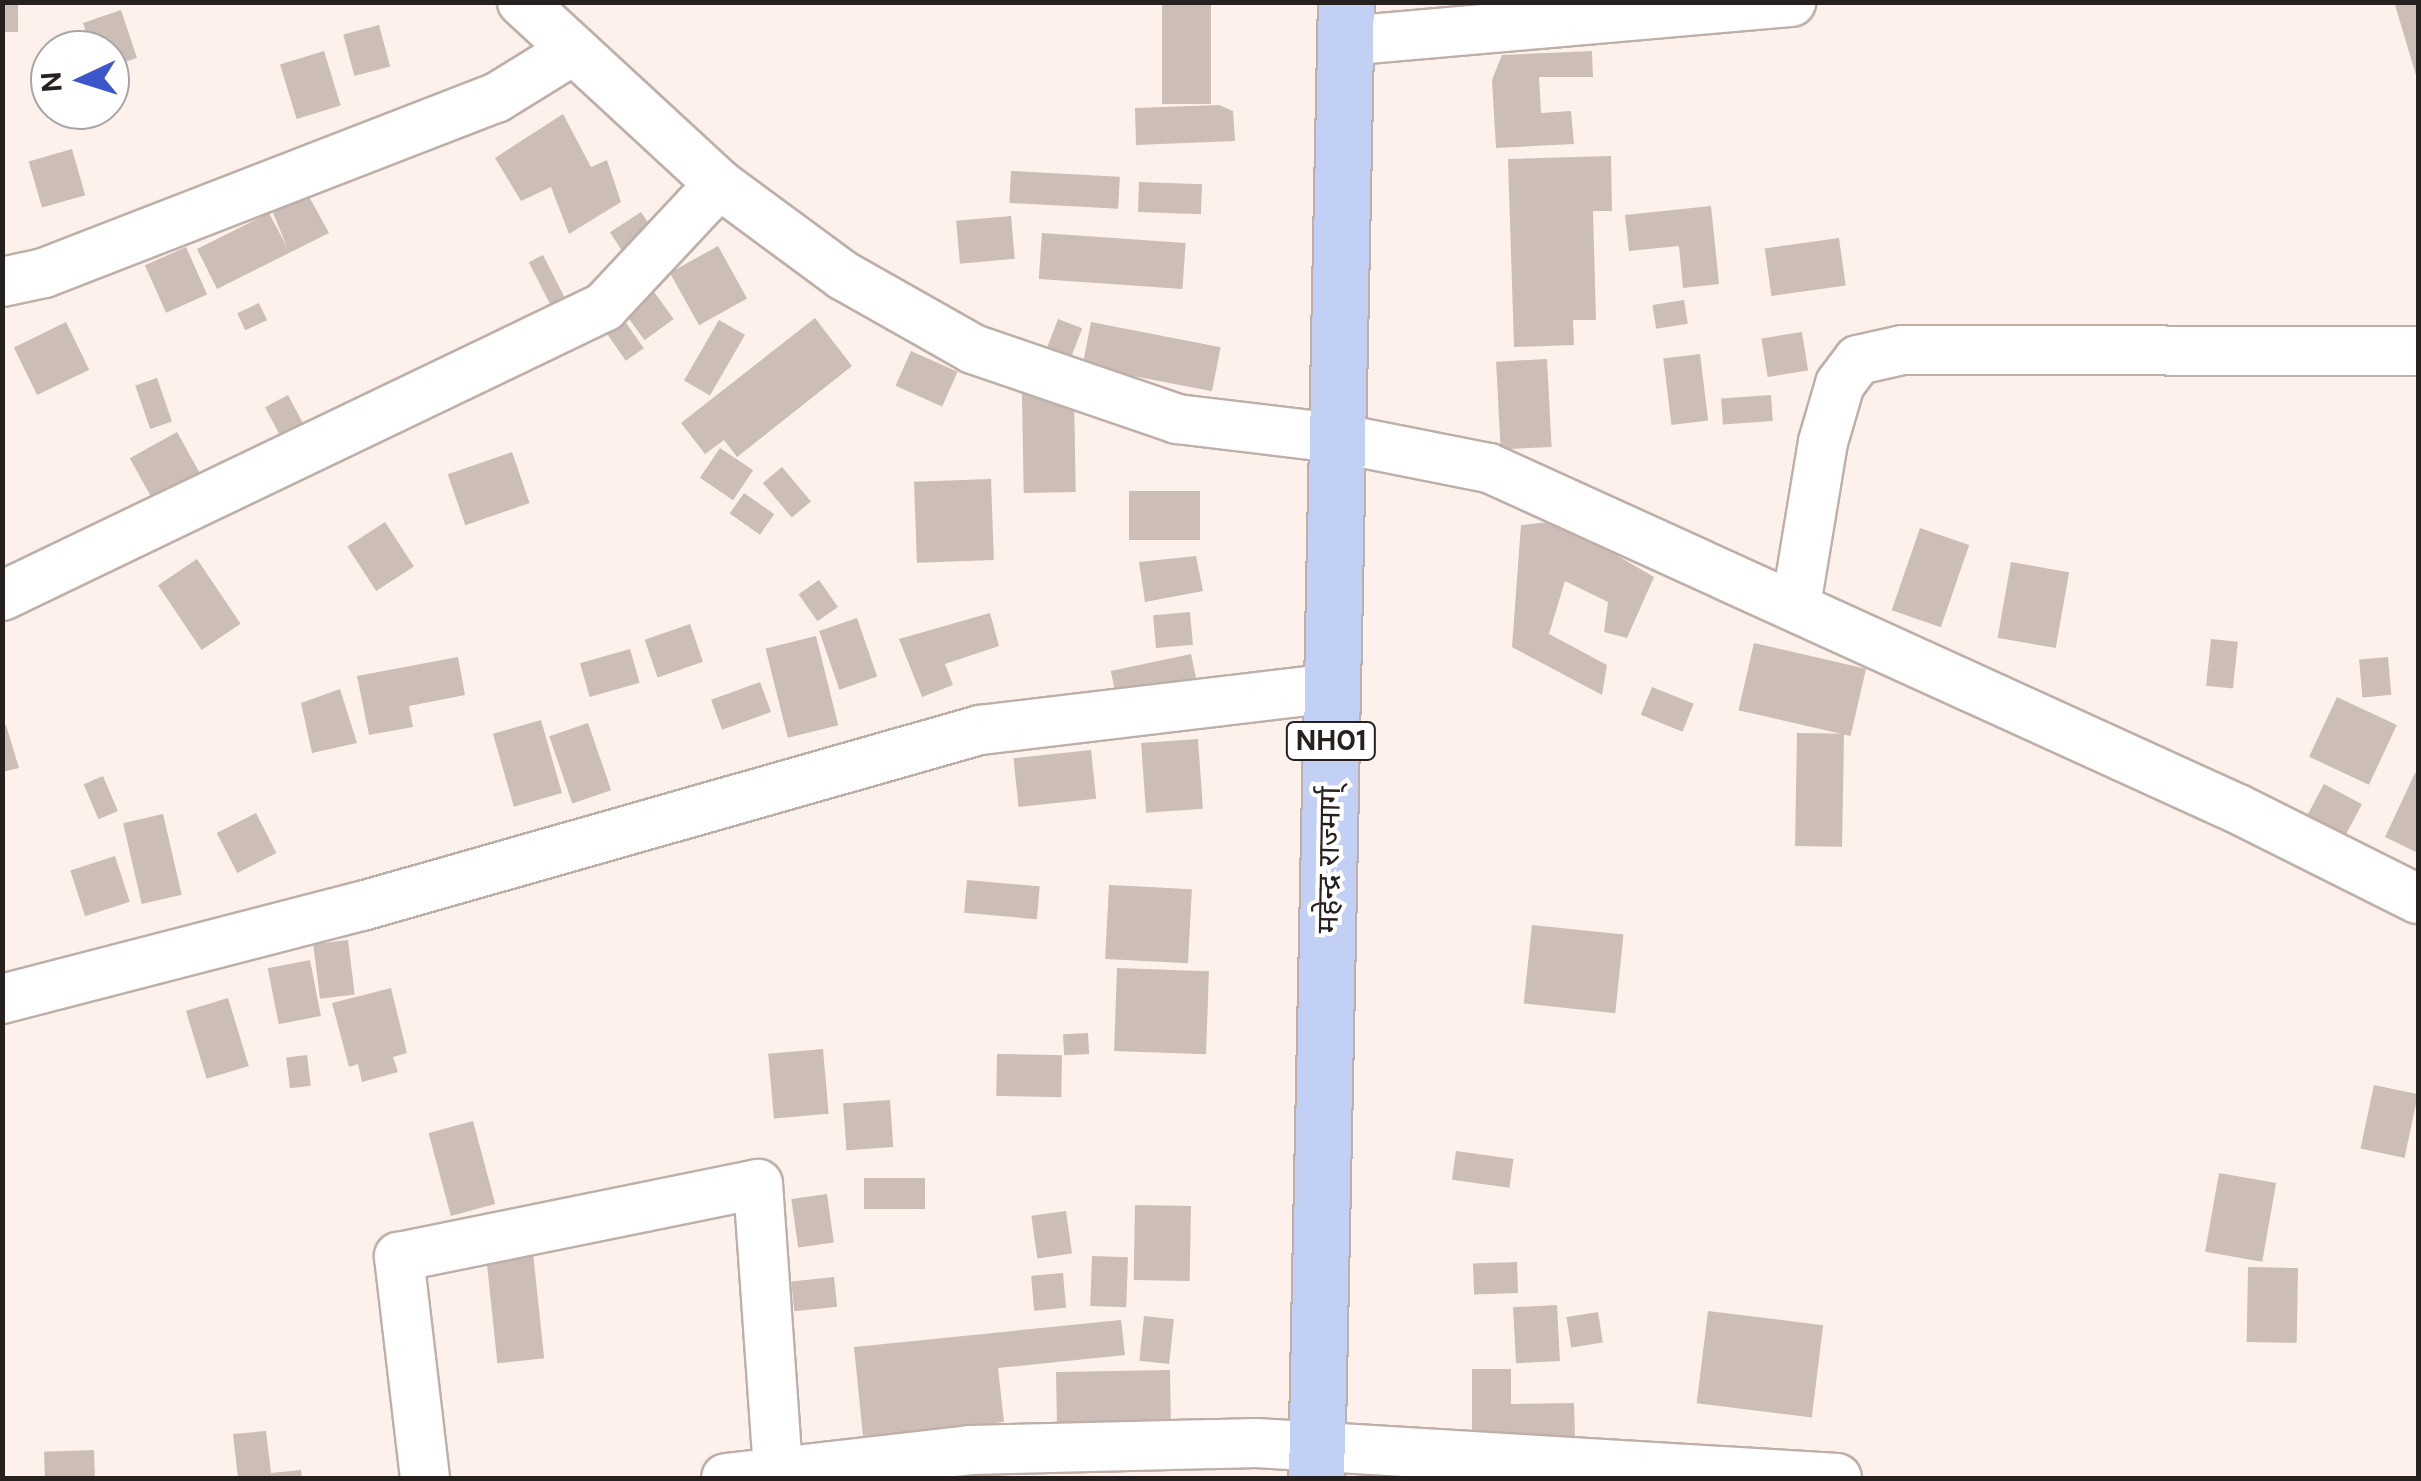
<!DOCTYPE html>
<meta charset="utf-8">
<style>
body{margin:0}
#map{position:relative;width:2421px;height:1481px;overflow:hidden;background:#fef1eb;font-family:"DM Sans","Noto Sans Devanagari",sans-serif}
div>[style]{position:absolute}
.building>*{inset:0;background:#ccbdb7;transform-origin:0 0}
.roads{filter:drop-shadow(2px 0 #beafa9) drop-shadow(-2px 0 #beafa9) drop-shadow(0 2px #beafa9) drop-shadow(0 -2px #beafa9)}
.minor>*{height:48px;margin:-24px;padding:0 24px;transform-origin:24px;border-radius:24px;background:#fff}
.trunk>*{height:55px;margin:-27.5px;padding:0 27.5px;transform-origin:27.5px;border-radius:27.5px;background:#c2d0f6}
span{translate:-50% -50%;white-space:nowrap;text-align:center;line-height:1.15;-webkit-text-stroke:8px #fff;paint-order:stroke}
.shield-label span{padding:2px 8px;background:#fff;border:2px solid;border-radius:8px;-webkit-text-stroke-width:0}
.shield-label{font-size:28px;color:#26201e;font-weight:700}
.street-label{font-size:30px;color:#26201e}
.frame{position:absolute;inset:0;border:5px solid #26201e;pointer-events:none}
.north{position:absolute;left:30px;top:30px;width:100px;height:100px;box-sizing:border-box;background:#fff;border:2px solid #a8a6a5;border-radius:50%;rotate:266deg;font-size:28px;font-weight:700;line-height:40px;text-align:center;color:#26201e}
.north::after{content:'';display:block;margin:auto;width:35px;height:45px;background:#3c57ca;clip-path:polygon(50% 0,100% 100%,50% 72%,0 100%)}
</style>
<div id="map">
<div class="building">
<div style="left:2px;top:2px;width:16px;height:30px"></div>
<div style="left:1162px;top:2px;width:49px;height:102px"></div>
<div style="clip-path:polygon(2403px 2px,2418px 2px,2418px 82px,2395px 5px)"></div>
<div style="clip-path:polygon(121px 10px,137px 58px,110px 67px,110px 50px,92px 50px,83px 23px)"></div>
<div style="left:379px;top:25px;width:43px;height:37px;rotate:75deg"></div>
<div style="left:324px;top:51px;width:57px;height:46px;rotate:73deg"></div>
<div style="clip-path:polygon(1592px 51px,1593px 77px,1539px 77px,1541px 113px,1571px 111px,1574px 144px,1496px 148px,1492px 80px,1502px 55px)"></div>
<div style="clip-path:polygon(1219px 105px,1233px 111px,1235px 141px,1136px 145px,1135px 108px)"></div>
<div style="clip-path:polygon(563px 114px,591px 167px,607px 160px,621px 202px,569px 234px,551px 187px,521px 201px,495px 158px)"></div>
<div style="left:72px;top:149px;width:48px;height:45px;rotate:74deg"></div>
<div style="clip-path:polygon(1611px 156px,1612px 211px,1593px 211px,1596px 320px,1573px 320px,1574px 345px,1514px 347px,1508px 159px)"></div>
<div style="left:1011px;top:171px;width:109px;height:32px;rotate:3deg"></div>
<div style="left:1139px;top:182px;width:63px;height:30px;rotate:2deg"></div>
<div style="clip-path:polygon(307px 193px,329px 233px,217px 289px,197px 249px,269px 213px,287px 247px,273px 213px)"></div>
<div style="clip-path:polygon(1711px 206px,1719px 284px,1683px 288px,1679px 246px,1629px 251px,1625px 215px)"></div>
<div style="left:641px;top:212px;width:38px;height:37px;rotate:57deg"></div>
<div style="left:1011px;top:216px;width:43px;height:55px;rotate:85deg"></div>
<div style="left:1042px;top:233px;width:144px;height:46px;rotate:4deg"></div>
<div style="left:1839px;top:238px;width:48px;height:75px;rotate:82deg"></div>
<div style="left:718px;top:246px;width:60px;height:55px;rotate:61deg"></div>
<div style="left:186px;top:247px;width:52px;height:45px;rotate:66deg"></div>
<div style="left:543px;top:255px;width:48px;height:16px;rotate:63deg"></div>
<div style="left:649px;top:285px;width:42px;height:36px;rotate:54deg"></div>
<div style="left:1684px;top:300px;width:24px;height:32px;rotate:81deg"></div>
<div style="left:259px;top:303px;width:19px;height:24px;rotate:65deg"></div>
<div style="left:622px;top:317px;width:38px;height:22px;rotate:55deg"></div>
<div style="clip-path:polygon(815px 318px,852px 366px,737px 457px,724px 440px,705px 454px,681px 423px)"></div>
<div style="left:1058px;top:319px;width:26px;height:41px;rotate:21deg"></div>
<div style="left:719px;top:320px;width:30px;height:70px;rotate:30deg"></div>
<div style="left:66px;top:322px;width:53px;height:58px;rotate:64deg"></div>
<div style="left:1091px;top:322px;width:132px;height:45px;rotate:11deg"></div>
<div style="left:1802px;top:332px;width:39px;height:41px;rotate:81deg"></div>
<div style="left:911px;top:351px;width:51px;height:38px;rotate:24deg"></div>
<div style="left:1700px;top:354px;width:67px;height:37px;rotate:83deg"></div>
<div style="left:1547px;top:359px;width:88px;height:51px;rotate:87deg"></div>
<div style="left:157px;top:378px;width:46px;height:23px;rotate:71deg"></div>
<div style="left:1074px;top:393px;width:99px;height:52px;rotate:89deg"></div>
<div style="left:288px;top:395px;width:45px;height:26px;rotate:62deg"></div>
<div style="left:1771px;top:395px;width:26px;height:50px;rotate:86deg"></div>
<div style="left:177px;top:432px;width:52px;height:54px;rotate:61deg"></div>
<div style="left:720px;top:448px;width:40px;height:36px;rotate:34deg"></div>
<div style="left:512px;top:452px;width:54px;height:68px;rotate:71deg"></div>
<div style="left:782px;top:467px;width:45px;height:25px;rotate:50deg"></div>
<div style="left:991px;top:479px;width:81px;height:77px;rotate:88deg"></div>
<div style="left:1129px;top:491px;width:71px;height:49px"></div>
<div style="left:744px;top:493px;width:37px;height:25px;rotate:35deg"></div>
<div style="clip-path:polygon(1558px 521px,1654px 577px,1627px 638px,1604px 632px,1608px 602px,1565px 581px,1549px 634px,1607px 665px,1602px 695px,1512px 647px,1521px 525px)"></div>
<div style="left:385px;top:522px;width:53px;height:45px;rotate:57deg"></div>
<div style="left:1920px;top:528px;width:52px;height:87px;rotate:19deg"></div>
<div style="clip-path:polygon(1196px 556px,1203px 591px,1145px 602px,1139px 562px)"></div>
<div style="left:197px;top:559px;width:78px;height:47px;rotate:56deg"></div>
<div style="left:2011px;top:562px;width:59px;height:77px;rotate:10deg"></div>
<div style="left:819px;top:580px;width:33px;height:25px;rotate:55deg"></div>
<div style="left:1190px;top:612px;width:33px;height:37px;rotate:85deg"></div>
<div style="clip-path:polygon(990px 613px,999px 646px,945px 664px,953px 685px,922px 697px,899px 639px)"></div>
<div style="left:857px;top:618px;width:62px;height:40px;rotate:71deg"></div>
<div style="left:690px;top:624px;width:40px;height:48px;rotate:71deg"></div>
<div style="left:816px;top:636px;width:92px;height:52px;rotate:76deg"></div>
<div style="left:2211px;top:639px;width:27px;height:47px;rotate:6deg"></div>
<div style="left:1754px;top:643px;width:115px;height:69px;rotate:13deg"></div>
<div style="left:630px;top:649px;width:35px;height:52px;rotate:74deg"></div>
<div style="left:1191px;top:654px;width:30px;height:82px;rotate:78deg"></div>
<div style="clip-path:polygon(458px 657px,465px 695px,409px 706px,413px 727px,369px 735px,357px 676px)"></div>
<div style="left:2388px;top:657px;width:38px;height:29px;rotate:85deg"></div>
<div style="left:760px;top:682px;width:32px;height:52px;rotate:70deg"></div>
<div style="left:1652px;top:687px;width:45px;height:30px;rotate:22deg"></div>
<div style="clip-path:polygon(340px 689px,357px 743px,312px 753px,301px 703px)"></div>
<div style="left:2337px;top:697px;width:66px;height:66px;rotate:25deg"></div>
<div style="left:541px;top:720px;width:76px;height:50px;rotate:74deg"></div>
<div style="left:588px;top:723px;width:71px;height:41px;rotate:71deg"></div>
<div style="clip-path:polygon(6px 725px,19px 768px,2px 772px,2px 726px)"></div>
<div style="left:1797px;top:733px;width:47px;height:113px;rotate:1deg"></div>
<div style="left:1198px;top:739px;width:70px;height:57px;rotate:86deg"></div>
<div style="left:1091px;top:750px;width:49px;height:78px;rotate:84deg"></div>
<div style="clip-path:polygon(2415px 773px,2418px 775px,2418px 853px,2385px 837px)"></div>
<div style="left:103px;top:776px;width:38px;height:21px;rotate:67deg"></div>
<div style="left:2324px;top:784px;width:43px;height:42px;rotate:28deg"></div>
<div style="left:256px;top:813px;width:45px;height:44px;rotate:63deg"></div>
<div style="left:163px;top:814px;width:83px;height:41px;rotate:77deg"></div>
<div style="left:115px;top:856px;width:48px;height:47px;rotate:72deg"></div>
<div style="left:967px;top:880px;width:73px;height:33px;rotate:5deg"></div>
<div style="left:1109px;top:885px;width:83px;height:74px;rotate:3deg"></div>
<div style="left:1532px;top:925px;width:92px;height:79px;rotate:6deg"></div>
<div style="left:348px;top:940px;width:55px;height:35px;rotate:83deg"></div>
<div style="left:310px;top:960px;width:57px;height:43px;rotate:79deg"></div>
<div style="left:1117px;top:968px;width:92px;height:83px;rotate:2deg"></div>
<div style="clip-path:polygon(391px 988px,407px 1053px,393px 1057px,398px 1072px,362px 1082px,358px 1064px,349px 1067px,332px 1003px)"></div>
<div style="left:228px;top:998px;width:71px;height:44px;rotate:73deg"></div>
<div style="left:1088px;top:1033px;width:21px;height:25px;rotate:87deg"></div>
<div style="left:823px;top:1049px;width:65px;height:55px;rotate:85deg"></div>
<div style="left:997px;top:1054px;width:65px;height:42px;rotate:1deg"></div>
<div style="left:307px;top:1055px;width:31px;height:21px;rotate:83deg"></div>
<div style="left:2374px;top:1085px;width:45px;height:65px;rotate:12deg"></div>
<div style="left:890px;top:1100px;width:47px;height:47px;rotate:86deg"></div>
<div style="left:473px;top:1121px;width:86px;height:46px;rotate:75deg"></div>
<div style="left:1456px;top:1151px;width:58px;height:29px;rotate:8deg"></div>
<div style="left:2219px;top:1173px;width:58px;height:80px;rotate:10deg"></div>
<div style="left:925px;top:1178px;width:31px;height:61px;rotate:90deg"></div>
<div style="left:827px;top:1194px;width:49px;height:36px;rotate:82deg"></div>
<div style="left:1135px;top:1205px;width:56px;height:75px;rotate:1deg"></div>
<div style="left:1066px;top:1211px;width:43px;height:35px;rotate:82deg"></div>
<div style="left:532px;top:1243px;width:116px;height:47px;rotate:84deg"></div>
<div style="left:1092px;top:1256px;width:36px;height:50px;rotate:2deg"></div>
<div style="left:1517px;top:1262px;width:31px;height:44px;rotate:88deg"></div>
<div style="left:2248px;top:1267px;width:50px;height:75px;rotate:1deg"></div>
<div style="left:1063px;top:1273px;width:35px;height:32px;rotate:85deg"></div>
<div style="left:834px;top:1277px;width:30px;height:43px;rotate:84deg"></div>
<div style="left:1557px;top:1305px;width:56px;height:44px;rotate:87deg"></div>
<div style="left:1708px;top:1311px;width:116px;height:93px;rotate:7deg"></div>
<div style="left:1598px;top:1312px;width:31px;height:32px;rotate:81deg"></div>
<div style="left:1144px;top:1316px;width:30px;height:45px;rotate:6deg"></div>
<div style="clip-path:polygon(1121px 1320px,1125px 1355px,998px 1368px,1004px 1422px,863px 1436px,854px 1347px)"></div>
<div style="clip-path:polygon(1472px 1369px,1511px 1369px,1511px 1404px,1574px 1403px,1575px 1437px,1472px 1437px)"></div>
<div style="left:1170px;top:1370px;width:63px;height:114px;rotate:89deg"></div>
<div style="clip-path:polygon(266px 1431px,271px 1473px,301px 1470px,302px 1478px,238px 1478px,233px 1434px)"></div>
<div style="left:94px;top:1450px;width:28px;height:50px;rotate:88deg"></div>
</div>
<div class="roads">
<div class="minor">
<div style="left:522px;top:2px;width:268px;rotate:42.7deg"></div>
<div style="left:719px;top:184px;width:155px;rotate:36.4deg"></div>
<div style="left:844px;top:276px;width:148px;rotate:29.5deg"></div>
<div style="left:973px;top:349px;width:216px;rotate:18.9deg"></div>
<div style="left:1177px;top:419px;width:161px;rotate:6.8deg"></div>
<div style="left:1337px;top:438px;width:155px;rotate:11.2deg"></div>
<div style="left:1489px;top:468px;width:823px;rotate:24.48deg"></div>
<div style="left:2238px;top:809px;width:201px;rotate:26.6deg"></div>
<div style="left:1345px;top:41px;width:448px;rotate:-5deg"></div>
<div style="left:2px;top:282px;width:43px;rotate:-12.1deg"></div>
<div style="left:44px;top:273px;width:485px;rotate:-21.2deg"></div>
<div style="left:496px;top:98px;width:89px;rotate:-31.7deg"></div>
<div style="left:2px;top:596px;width:668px;rotate:-25.64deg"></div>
<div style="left:604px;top:307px;width:168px;rotate:-46.9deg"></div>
<div style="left:1796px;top:605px;width:165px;rotate:-80.6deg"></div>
<div style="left:1823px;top:442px;width:60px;rotate:-73.7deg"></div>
<div style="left:1840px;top:384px;width:30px;rotate:-53deg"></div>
<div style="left:1858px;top:360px;width:45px;rotate:-12.8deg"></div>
<div style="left:1902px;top:350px;width:516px;rotate:0.11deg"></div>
<div style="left:2px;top:999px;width:372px;rotate:-14.5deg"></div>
<div style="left:362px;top:906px;width:643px;rotate:-15.9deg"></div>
<div style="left:980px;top:730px;width:354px;rotate:-6.8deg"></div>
<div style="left:425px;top:1478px;width:223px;rotate:-96.7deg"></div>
<div style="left:399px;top:1257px;width:366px;rotate:-11.5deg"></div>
<div style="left:758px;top:1184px;width:290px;rotate:86deg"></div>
<div style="left:726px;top:1478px;width:246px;rotate:-6.5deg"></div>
<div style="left:970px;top:1450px;width:286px;rotate:-1.4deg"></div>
<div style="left:1256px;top:1443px;width:582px;rotate:3.45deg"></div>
</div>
<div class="trunk">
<div style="left:1316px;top:1478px;width:1476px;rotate:-88.84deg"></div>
</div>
</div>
<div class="shield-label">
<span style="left:1331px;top:741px">NH01</span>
</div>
<div class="street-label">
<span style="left:1329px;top:860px;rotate:-89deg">महेन्द्र राज्मार्ग्</span>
</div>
<div class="frame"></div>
<div class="north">N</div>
</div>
